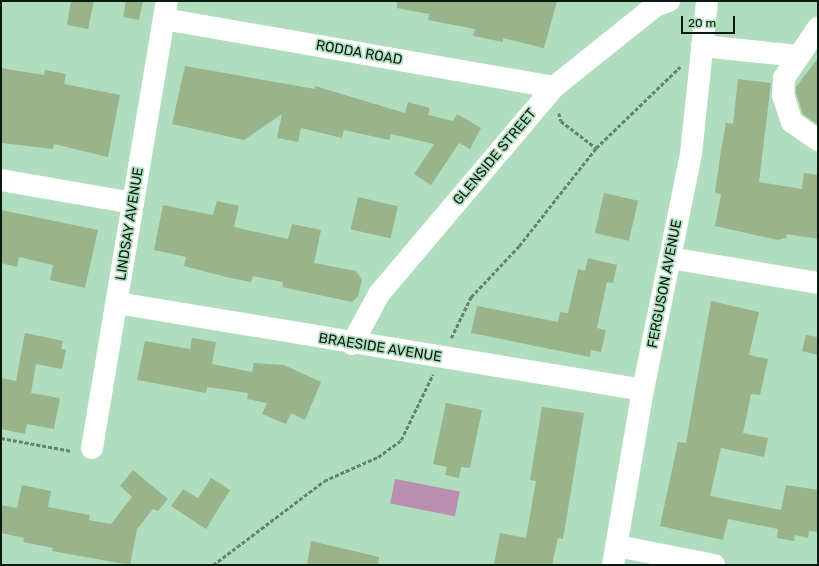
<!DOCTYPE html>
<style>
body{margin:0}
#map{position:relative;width:819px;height:566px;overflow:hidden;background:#afddbd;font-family:Rubik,sans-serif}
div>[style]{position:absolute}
.green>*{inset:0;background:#b98faf;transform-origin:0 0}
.building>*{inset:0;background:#99b48b;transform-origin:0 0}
.path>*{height:2.5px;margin-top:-1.25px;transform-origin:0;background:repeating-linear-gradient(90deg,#63846e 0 4px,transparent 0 6px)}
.minor>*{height:22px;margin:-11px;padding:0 11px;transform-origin:11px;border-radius:11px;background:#fff}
span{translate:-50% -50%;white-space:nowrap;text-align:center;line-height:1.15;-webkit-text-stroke:3.5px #afddbd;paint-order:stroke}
.street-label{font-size:14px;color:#091b10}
.frame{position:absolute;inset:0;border:2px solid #091b10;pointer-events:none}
.scale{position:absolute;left:681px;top:16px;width:54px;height:18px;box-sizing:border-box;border:2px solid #091b10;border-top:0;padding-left:5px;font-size:12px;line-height:14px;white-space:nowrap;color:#091b10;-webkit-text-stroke:3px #afddbd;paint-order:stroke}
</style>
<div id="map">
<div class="green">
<div style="left:395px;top:479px;width:66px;height:25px;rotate:11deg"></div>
</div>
<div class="building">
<div style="clip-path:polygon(71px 1px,94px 1px,88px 29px,67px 25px)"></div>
<div style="clip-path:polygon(126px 1px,143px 1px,139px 20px,123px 17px)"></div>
<div style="clip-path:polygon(397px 1px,557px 1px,544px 48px,503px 38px,503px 42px,473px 36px,475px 29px,428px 20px,429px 14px,397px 8px)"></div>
<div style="clip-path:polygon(818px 58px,818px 125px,803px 114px,796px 93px,796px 87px)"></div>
<div style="clip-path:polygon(185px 66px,315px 89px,315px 86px,405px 113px,408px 102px,430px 108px,428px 115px,453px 121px,457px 114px,481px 128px,470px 149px,459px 143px,431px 185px,414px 174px,434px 144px,391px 134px,389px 140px,344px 130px,342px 138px,301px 128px,298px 142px,277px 138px,282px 114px,244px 140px,172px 124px)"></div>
<div style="clip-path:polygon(1px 68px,44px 75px,45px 70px,66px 74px,64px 84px,120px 95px,108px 157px,54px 144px,53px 149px,1px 143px)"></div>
<div style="clip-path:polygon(738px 79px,771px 83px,759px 182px,802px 189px,804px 173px,818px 175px,818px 239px,787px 234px,786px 238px,778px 240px,715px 226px,721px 194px,715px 193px,721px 150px,726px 123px,733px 124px)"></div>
<div style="left:604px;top:193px;width:35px;height:41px;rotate:13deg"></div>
<div style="left:358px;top:197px;width:41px;height:33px;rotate:13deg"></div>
<div style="clip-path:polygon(217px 201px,239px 206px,234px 227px,288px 239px,292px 224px,321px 230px,314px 263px,356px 271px,362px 280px,358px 296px,352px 302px,282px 287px,283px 282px,253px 276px,251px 282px,226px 277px,184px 266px,186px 257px,154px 250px,163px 205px,213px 215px)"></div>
<div style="clip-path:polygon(1px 210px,98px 230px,85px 288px,50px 280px,53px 265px,19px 257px,17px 267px,1px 263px)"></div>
<div style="clip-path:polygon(588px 258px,617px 265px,613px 283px,607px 282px,597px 328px,606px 330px,601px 352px,591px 350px,590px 357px,471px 333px,477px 306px,558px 322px,560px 312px,568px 313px,578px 269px,585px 271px)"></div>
<div style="clip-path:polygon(711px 301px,759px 312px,749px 355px,768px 359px,760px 395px,751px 394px,743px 433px,768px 438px,764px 457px,721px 448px,710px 496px,781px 510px,786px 485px,818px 490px,818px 532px,809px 531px,808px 538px,795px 535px,794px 541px,777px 538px,778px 529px,728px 519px,723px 540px,660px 526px,678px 442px,686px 443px)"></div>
<div style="clip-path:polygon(25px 333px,63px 341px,61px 349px,66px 350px,62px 369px,36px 364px,31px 393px,60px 398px,54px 429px,27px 424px,25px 434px,1px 429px,1px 378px,16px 381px)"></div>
<div style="clip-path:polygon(806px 335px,818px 337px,818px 355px,802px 351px)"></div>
<div style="clip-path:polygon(192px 338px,216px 342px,212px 364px,252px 372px,254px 363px,284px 365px,321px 382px,305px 420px,291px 413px,286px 424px,262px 414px,267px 403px,247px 399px,248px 393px,207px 387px,206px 393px,137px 380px,145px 341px,190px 349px)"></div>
<div style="clip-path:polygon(446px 403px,482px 410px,470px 468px,461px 467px,459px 478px,445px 475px,447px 467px,433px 464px)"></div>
<div style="clip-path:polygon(542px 407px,584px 413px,563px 539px,558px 538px,552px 565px,494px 565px,500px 533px,526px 538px,536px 481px,530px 480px)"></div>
<div style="clip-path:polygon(133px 470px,168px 499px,158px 511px,153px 509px,137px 529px,130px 565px,52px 551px,53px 548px,23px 542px,24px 538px,1px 533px,1px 505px,17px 508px,22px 485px,51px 491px,48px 507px,90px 515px,89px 520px,111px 524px,132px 497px,120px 486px)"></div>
<div style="clip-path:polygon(211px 478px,230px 490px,206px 529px,171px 506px,183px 489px,198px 498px)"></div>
<div style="clip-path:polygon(311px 541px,379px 557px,378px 565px,307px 565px)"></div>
</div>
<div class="path">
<div style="left:559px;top:113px;width:8px;rotate:76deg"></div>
<div style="left:561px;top:121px;width:44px;rotate:37.6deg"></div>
<div style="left:451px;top:338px;width:46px;rotate:-64deg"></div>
<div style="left:471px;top:297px;width:70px;rotate:-46.7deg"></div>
<div style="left:519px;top:246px;width:125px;rotate:-51.8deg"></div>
<div style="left:596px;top:148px;width:117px;rotate:-44deg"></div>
<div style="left:1px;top:438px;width:72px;rotate:10.4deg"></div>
<div style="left:213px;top:565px;width:139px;rotate:-37.1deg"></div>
<div style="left:324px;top:481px;width:59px;rotate:-24deg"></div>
<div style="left:378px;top:457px;width:29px;rotate:-36deg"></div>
<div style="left:401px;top:440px;width:73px;rotate:-64.1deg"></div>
</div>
<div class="minor">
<div style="left:164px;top:19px;width:396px;rotate:9.9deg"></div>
<div style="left:818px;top:28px;width:60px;rotate:124.2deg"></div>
<div style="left:784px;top:78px;width:17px;rotate:93deg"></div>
<div style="left:783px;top:95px;width:28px;rotate:72deg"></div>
<div style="left:792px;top:122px;width:32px;rotate:35deg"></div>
<div style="left:702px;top:46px;width:97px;rotate:5.9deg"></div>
<div style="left:1px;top:180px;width:134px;rotate:9.9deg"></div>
<div style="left:670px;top:258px;width:150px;rotate:9.6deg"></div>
<div style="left:117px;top:303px;width:533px;rotate:9.39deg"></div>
<div style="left:352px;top:344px;width:57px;rotate:-61.6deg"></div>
<div style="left:379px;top:294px;width:271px;rotate:-49.8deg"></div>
<div style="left:554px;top:87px;width:129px;rotate:-38.7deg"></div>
<div style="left:655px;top:6px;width:15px;rotate:-20deg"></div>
<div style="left:92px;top:448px;width:453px;rotate:-80.5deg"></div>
<div style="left:617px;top:546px;width:99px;rotate:11.1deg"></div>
<div style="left:613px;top:565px;width:178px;rotate:-80.3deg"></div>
<div style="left:643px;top:390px;width:241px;rotate:-78.5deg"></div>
<div style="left:691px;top:154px;width:154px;rotate:-84deg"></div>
</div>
<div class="street-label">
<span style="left:359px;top:53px;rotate:10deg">RODDA ROAD</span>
<span style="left:495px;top:157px;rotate:-50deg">GLENSIDE STREET</span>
<span style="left:130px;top:224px;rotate:-81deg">LINDSAY AVENUE</span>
<span style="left:665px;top:284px;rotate:-79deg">FERGUSON AVENUE</span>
<span style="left:380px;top:348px;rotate:9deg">BRAESIDE AVENUE</span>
</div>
<div class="frame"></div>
<div class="scale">20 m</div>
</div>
